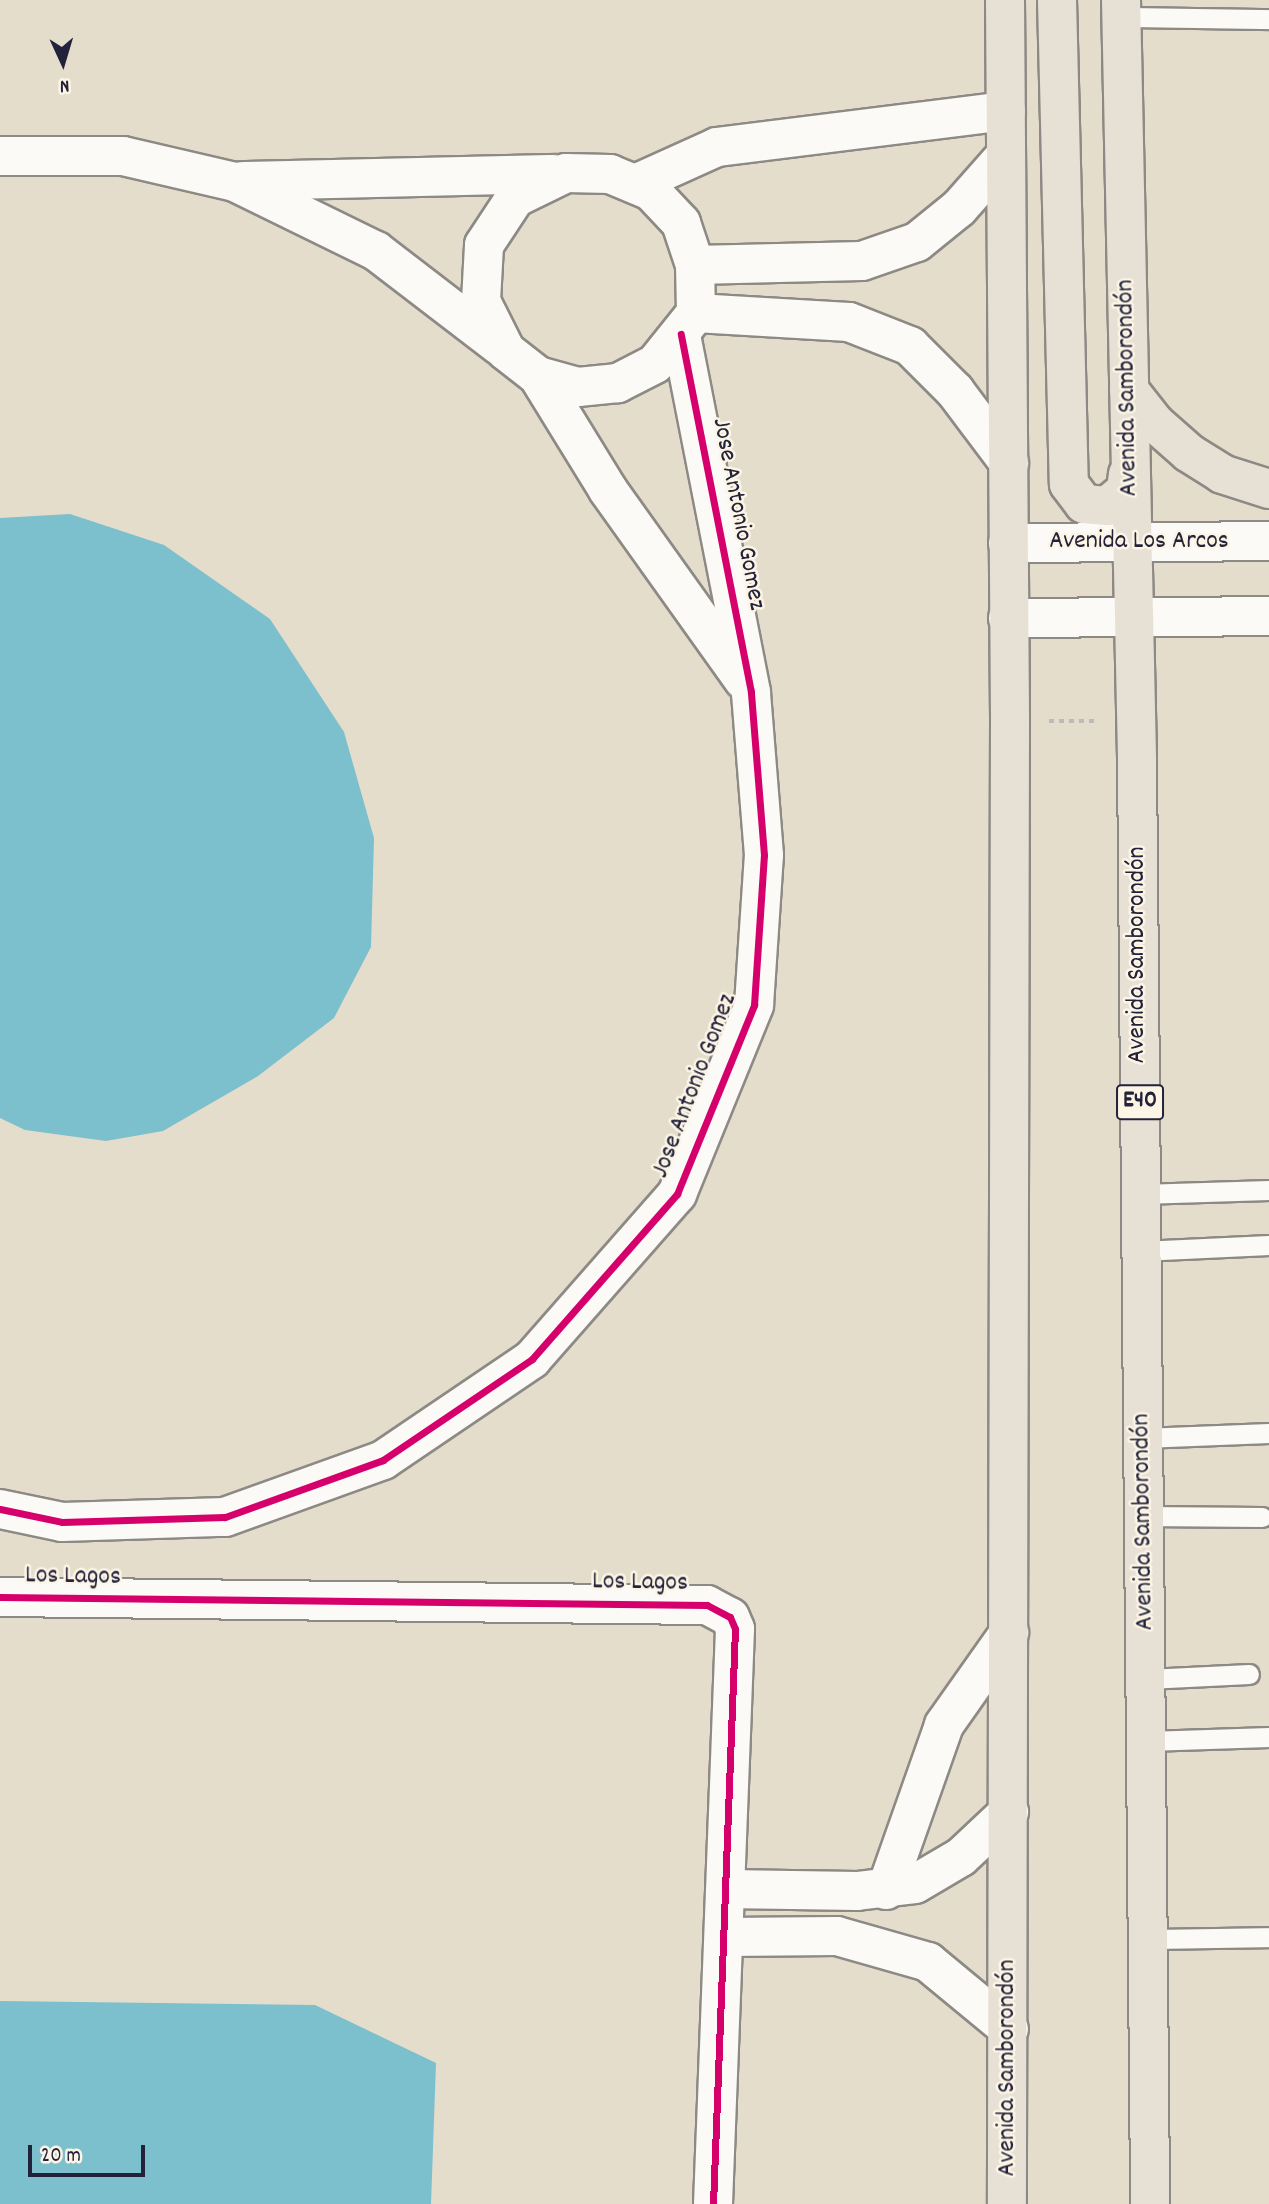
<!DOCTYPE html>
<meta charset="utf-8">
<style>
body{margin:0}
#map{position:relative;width:1269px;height:2204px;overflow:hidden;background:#e4ddcc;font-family:Dekko,sans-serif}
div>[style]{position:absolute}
.water>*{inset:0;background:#7cbfcd}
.path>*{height:4.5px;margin-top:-2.25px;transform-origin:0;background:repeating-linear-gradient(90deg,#bcbaba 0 5px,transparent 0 10px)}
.roads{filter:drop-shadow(2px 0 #8d8984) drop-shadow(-2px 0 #8d8984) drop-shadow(0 2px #8d8984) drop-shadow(0 -2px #8d8984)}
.lane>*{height:19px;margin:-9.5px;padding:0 9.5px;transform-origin:9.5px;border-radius:9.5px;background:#fbfaf7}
.street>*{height:38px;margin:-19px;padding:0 19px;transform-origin:19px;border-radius:19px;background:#fbfaf7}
.highway>*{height:38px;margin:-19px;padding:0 19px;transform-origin:19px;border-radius:19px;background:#e7e0d4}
.cycleway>*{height:7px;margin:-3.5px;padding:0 3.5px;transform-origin:3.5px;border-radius:3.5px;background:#d6006c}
span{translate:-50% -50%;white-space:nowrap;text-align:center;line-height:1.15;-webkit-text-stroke:5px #fcf5e5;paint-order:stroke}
.shield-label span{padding:2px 5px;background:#fcf5e5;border:2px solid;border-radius:5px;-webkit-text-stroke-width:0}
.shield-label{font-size:24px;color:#22223b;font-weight:700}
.street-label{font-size:26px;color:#22223b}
.north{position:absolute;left:28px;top:28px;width:70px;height:70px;-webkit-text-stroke:5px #fcf5e5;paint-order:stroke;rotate:176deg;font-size:19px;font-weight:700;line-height:28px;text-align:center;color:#22223b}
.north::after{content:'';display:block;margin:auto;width:24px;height:32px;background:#22223b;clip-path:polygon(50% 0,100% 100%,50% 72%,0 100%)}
.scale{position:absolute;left:28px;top:2145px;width:117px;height:32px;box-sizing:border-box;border:4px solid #22223b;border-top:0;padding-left:9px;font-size:21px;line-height:24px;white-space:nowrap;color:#22223b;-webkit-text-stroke:5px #fcf5e5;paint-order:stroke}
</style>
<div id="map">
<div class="water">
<div style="clip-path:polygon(70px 514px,164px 545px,270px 619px,344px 732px,374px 838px,371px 947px,334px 1018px,258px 1076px,163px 1131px,106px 1141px,25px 1130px,0 1118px,0 518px)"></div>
<div style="clip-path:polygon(0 2001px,315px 2005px,436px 2063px,431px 2204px,0 2204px)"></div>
</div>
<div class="path">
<div style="left:1049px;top:721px;width:48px"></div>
</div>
<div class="roads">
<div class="lane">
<div style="left:1122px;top:17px;width:147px;rotate:0.8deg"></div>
<div style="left:1140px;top:1194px;width:129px;rotate:-1.8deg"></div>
<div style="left:1140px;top:1251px;width:129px;rotate:-2.7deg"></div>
<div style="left:1142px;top:1438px;width:127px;rotate:-2.3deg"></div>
<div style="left:1143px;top:1516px;width:119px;rotate:0.5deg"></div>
<div style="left:1147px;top:1679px;width:102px;rotate:-2.8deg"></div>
<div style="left:1147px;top:1741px;width:122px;rotate:-1.9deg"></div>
<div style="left:1147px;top:1939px;width:122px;rotate:-0.9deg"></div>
</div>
<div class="street">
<div style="left:0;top:156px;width:123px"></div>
<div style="left:123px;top:156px;width:115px;rotate:13.1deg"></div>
<div style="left:235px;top:182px;width:157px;rotate:26.1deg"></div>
<div style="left:376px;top:251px;width:156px;rotate:37.5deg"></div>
<div style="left:566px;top:173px;width:44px;rotate:1.3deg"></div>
<div style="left:610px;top:174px;width:44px;rotate:22.5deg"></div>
<div style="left:651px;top:191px;width:44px;rotate:46.8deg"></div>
<div style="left:681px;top:223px;width:44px;rotate:71.6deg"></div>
<div style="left:695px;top:265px;width:48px;rotate:88.8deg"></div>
<div style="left:696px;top:313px;width:65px;rotate:128.8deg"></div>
<div style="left:655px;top:364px;width:42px;rotate:152.8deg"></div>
<div style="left:618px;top:383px;width:40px;rotate:174.3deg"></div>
<div style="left:578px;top:387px;width:41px;rotate:-164.6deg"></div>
<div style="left:538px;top:376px;width:41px;rotate:-142deg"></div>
<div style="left:506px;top:351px;width:56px;rotate:-116.6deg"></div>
<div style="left:481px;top:301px;width:56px;rotate:-86.9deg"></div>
<div style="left:484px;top:245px;width:56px;rotate:-56.6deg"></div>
<div style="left:515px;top:198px;width:57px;rotate:-26.1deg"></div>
<div style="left:243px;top:181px;width:310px;rotate:-1.3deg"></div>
<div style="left:635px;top:184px;width:90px;rotate:-24.3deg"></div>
<div style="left:717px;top:147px;width:291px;rotate:-7.1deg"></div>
<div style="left:695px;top:265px;width:167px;rotate:-1.4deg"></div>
<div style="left:862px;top:261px;width:58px;rotate:-19.1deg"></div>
<div style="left:917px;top:242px;width:54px;rotate:-39deg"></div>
<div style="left:959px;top:208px;width:69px;rotate:-48.5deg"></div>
<div style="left:696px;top:313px;width:153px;rotate:3.4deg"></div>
<div style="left:849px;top:322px;width:66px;rotate:21.5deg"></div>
<div style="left:910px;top:346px;width:64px;rotate:45deg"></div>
<div style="left:955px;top:391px;width:90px;rotate:53.1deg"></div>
<div style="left:538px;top:376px;width:134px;rotate:58.4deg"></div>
<div style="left:608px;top:490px;width:234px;rotate:54.5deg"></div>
<div style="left:1008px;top:543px;width:261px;rotate:-0.4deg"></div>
<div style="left:1008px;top:618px;width:261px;rotate:-0.4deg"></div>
<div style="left:0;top:1509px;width:63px;rotate:11.8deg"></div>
<div style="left:62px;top:1522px;width:163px;rotate:-1.8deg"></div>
<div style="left:225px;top:1517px;width:168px;rotate:-19.8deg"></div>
<div style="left:383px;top:1460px;width:180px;rotate:-34.1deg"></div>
<div style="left:532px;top:1359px;width:220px;rotate:-48.7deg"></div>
<div style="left:677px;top:1194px;width:204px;rotate:-67.8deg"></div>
<div style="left:754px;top:1005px;width:150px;rotate:-86.2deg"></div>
<div style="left:764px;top:855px;width:164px;rotate:-94.6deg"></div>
<div style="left:751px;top:692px;width:365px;rotate:-101.1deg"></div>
<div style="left:0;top:1597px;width:707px;rotate:0.65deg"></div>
<div style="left:707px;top:1605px;width:26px;rotate:28deg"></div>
<div style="left:730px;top:1617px;width:13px;rotate:67deg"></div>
<div style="left:735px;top:1629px;width:575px;rotate:92.19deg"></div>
<div style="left:726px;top:1889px;width:131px;rotate:0.9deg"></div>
<div style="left:857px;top:1891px;width:58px;rotate:-6.9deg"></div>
<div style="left:915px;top:1884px;width:53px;rotate:-30.4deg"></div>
<div style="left:961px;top:1857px;width:66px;rotate:-43.2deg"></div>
<div style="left:886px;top:1890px;width:175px;rotate:-70.6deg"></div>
<div style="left:944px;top:1725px;width:113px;rotate:-54.8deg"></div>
<div style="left:725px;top:1937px;width:112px;rotate:-0.5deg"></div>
<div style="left:837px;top:1936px;width:95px;rotate:15.9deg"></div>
<div style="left:928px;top:1962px;width:105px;rotate:39.6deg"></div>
</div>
<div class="highway">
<div style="left:1005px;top:0;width:722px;rotate:89.6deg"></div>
<div style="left:1010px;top:722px;width:1482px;rotate:90.12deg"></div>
<div style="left:1057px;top:0;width:484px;rotate:88.6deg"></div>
<div style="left:1069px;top:484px;width:25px;rotate:53deg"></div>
<div style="left:1084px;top:504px;width:23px;rotate:5deg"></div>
<div style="left:1107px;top:506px;width:25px;rotate:-40deg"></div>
<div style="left:1126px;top:490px;width:16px;rotate:-83deg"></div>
<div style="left:1121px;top:0;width:759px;rotate:88.79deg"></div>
<div style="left:1137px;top:759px;width:1445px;rotate:89.48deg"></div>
<div style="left:1129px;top:390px;width:42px;rotate:51.8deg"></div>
<div style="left:1155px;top:423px;width:45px;rotate:41.4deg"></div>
<div style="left:1189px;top:453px;width:39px;rotate:32deg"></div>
<div style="left:1222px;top:474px;width:49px;rotate:17.7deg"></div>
</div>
</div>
<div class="cycleway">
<div style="left:0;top:1509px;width:63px;rotate:11.8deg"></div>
<div style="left:62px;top:1522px;width:163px;rotate:-1.8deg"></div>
<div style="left:225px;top:1517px;width:168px;rotate:-19.8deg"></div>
<div style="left:383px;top:1460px;width:180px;rotate:-34.1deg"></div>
<div style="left:532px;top:1359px;width:220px;rotate:-48.7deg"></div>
<div style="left:677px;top:1194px;width:204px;rotate:-67.8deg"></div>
<div style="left:754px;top:1005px;width:150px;rotate:-86.2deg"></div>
<div style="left:764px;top:855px;width:164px;rotate:-94.6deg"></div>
<div style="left:751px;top:692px;width:365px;rotate:-101.1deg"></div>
<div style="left:0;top:1597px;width:707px;rotate:0.65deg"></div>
<div style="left:707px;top:1605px;width:26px;rotate:28deg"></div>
<div style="left:730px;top:1617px;width:13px;rotate:67deg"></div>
<div style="left:735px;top:1629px;width:575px;rotate:92.19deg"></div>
</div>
<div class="shield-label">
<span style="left:1140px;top:1102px">E40</span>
</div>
<div class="street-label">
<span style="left:1128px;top:388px;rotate:-91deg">Avenida Samborondón</span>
<span style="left:738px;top:514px;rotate:79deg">Jose Antonio Gomez</span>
<span style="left:1139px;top:542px">Avenida Los Arcos</span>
<span style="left:1138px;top:955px;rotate:-90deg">Avenida Samborondón</span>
<span style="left:695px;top:1086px;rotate:-69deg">Jose Antonio Gomez</span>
<span style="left:1144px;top:1522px;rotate:-91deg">Avenida Samborondón</span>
<span style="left:73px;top:1577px;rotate:1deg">Los Lagos</span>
<span style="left:640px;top:1583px;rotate:1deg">Los Lagos</span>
<span style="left:1008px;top:2068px;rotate:-90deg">Avenida Samborondón</span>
</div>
<div class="north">N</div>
<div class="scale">20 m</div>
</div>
